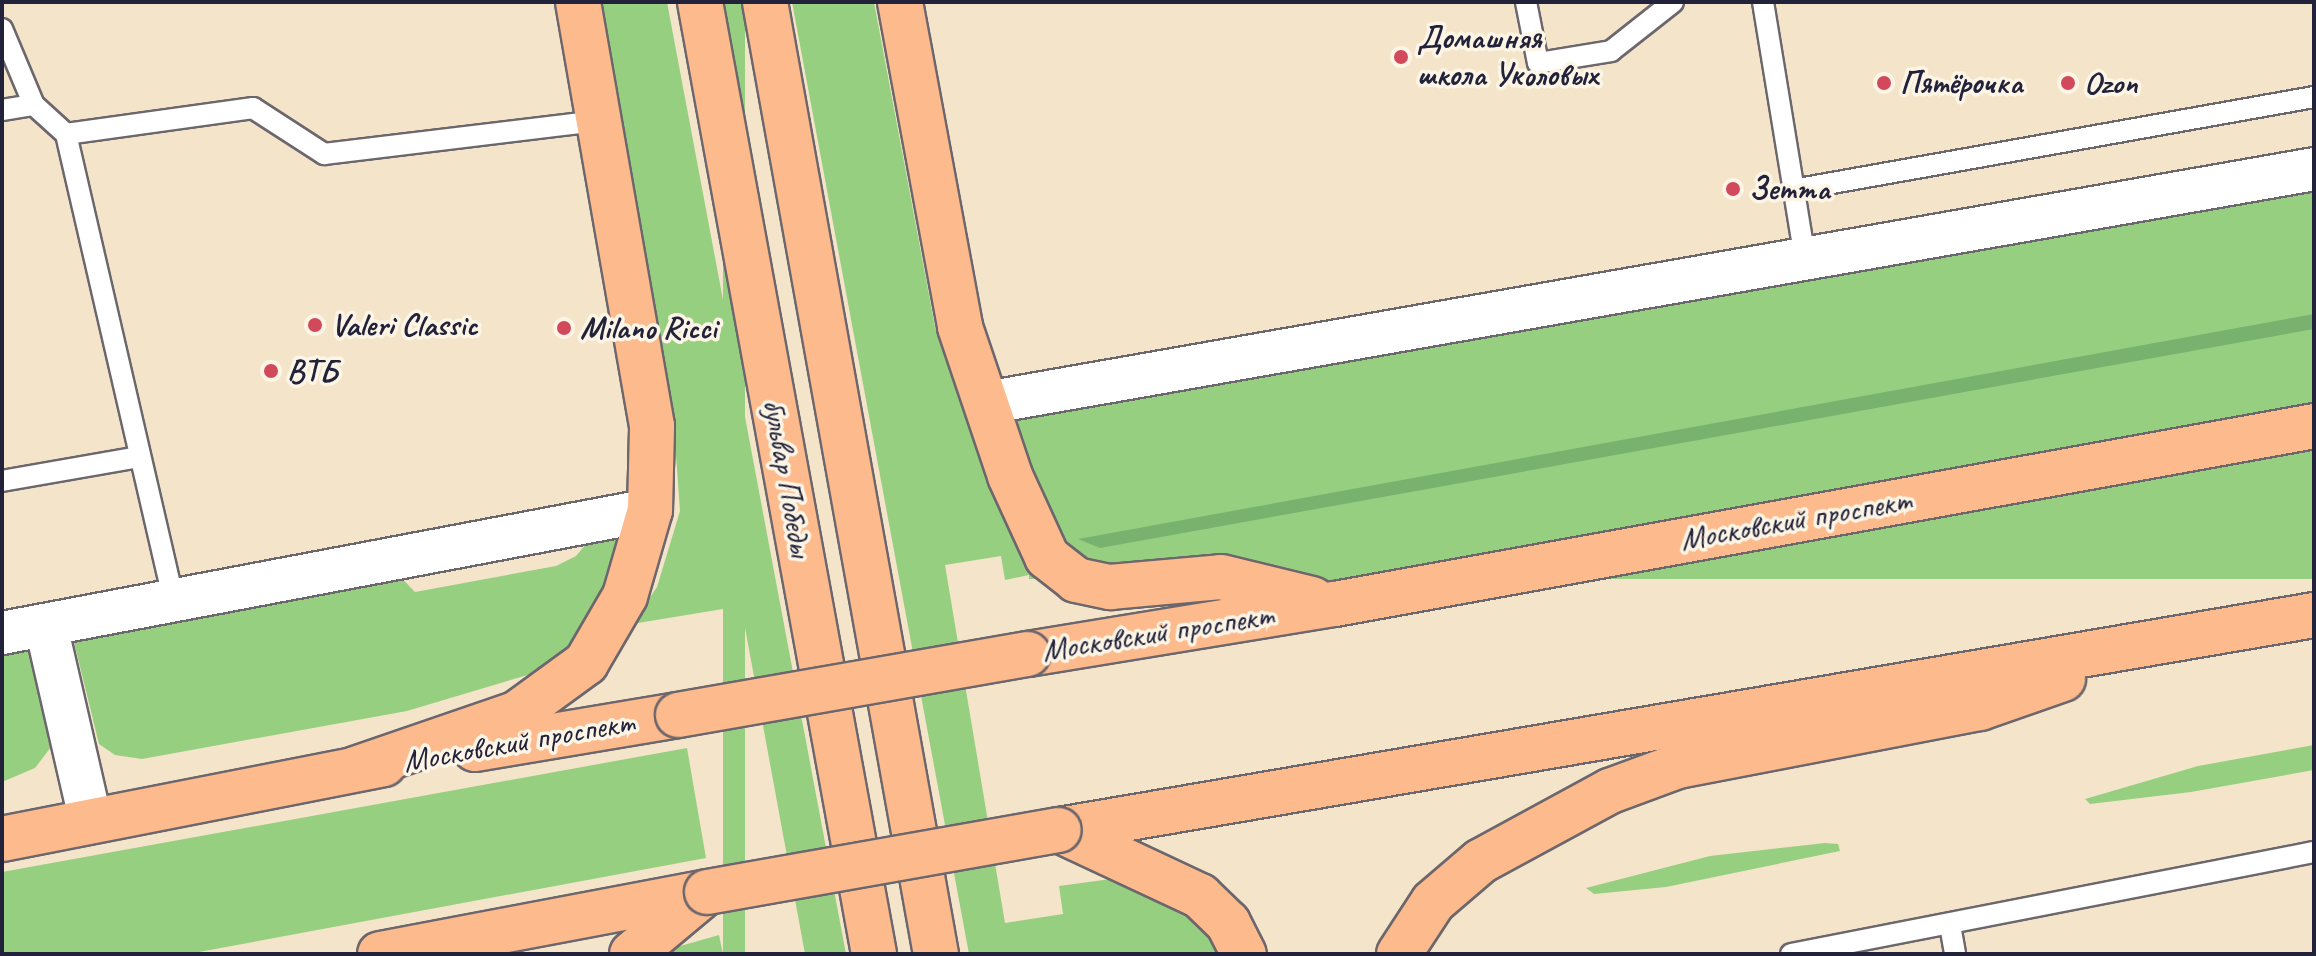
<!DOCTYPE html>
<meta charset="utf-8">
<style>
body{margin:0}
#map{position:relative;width:2316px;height:956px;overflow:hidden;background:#f4e5ca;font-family:Caveat,sans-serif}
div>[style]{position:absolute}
.green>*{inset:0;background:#97cf81;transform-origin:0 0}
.forest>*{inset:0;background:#79b26f}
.roads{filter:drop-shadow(2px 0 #6c666d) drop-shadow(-2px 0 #6c666d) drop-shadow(0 2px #6c666d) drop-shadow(0 -2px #6c666d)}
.lane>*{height:20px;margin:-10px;padding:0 10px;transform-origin:10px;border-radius:10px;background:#fff}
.street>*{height:42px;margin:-21px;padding:0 21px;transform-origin:21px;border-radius:21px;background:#fff}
.primary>*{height:44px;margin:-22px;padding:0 22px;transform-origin:22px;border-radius:22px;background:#fcba8d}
.bridges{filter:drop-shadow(2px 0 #6c666d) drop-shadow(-2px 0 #6c666d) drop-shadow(0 2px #6c666d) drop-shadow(0 -2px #6c666d)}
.primary-bridge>*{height:44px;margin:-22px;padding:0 22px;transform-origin:22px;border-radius:22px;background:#fcba8d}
.dots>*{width:22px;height:22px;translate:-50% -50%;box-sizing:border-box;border:4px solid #fcf5e5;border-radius:50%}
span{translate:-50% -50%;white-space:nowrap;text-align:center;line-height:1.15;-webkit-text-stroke:7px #fcf5e5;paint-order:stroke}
.poi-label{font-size:32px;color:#22223b;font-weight:700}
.left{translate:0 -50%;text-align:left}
.street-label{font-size:32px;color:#22223b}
.frame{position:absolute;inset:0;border:4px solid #22223b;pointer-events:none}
</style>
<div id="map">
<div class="green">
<div style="clip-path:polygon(601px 2px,667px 2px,846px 954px,805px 954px,741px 606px,632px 624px,657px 587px,680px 511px,673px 413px)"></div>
<div style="left:723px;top:2px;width:22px;height:968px"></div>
<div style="clip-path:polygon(792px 2px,874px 2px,935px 327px,1029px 575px,1005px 580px,1001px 556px,945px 565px,1005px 923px,1063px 914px,1059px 886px,1133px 876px,1193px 913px,1225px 954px,969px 954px)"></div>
<div style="clip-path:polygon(2314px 169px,2314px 425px,1335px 604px,1076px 580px,986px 403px)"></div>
<div style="left:2314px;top:446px;width:133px;height:1285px;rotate:90deg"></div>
<div style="clip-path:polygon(612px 530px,621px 538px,599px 605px,574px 644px,531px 674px,407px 711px,142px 759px,115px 755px,99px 744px,73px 638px,393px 569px,415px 592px,556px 566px,576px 556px,597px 531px)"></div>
<div style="clip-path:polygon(34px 643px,54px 724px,51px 747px,35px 768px,2px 782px,2px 649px)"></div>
<div style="clip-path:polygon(2314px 745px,2314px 770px,2191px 792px,2090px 804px,2085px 799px,2198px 766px)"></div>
<div style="clip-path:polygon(687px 748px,706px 858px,188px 954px,2px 954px,2px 872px)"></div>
<div style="clip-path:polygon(1825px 843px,1838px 844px,1840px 851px,1666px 887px,1594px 894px,1586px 888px,1710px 856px)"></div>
<div style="clip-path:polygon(719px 935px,723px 954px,658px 954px,677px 947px)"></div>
</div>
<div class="forest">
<div style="clip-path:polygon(2314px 314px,2314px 329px,1100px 548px,1078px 539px)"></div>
</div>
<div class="roads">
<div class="lane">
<div style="left:1526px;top:2px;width:62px;rotate:78.9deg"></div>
<div style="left:1538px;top:63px;width:74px;rotate:-9.3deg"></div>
<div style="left:1611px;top:51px;width:79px;rotate:-38.3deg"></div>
<div style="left:1763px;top:2px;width:260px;rotate:80.7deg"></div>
<div style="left:2px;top:29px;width:82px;rotate:67.2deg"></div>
<div style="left:2px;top:110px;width:32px;rotate:-9deg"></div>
<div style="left:34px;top:105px;width:43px;rotate:42.2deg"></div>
<div style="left:66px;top:134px;width:479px;rotate:77deg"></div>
<div style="left:66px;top:134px;width:189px;rotate:-7.9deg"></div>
<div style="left:253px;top:108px;width:85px;rotate:32.9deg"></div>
<div style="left:324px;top:154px;width:275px;rotate:-6.9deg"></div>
<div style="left:1793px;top:190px;width:529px;rotate:-10.12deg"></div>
<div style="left:2px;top:481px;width:140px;rotate:-9.9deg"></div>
<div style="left:1950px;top:925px;width:29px;rotate:80deg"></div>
<div style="left:1791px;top:954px;width:533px;rotate:-11.04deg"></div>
</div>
<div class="street">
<div style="left:986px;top:403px;width:1348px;rotate:-9.99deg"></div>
<div style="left:46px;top:626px;width:201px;rotate:77.1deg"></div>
<div style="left:2px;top:633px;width:660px;rotate:-10.75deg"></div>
</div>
<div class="primary">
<div style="left:700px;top:2px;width:968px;rotate:79.64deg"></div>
<div style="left:765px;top:2px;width:967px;rotate:79.82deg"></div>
<div style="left:900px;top:2px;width:330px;rotate:79.5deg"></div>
<div style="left:960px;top:327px;width:157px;rotate:71.4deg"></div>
<div style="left:1010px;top:476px;width:89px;rotate:65.4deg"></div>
<div style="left:1047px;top:557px;width:37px;rotate:38deg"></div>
<div style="left:1076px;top:580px;width:35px;rotate:12deg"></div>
<div style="left:1110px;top:587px;width:111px;rotate:-5.1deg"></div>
<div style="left:1221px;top:577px;width:94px;rotate:13.6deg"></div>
<div style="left:1028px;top:654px;width:311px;rotate:-9.3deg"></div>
<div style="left:1335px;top:604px;width:995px;rotate:-10.3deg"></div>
<div style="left:475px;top:749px;width:206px;rotate:-9.5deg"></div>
<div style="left:355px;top:769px;width:170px;rotate:-18.9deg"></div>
<div style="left:516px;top:714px;width:87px;rotate:-36.1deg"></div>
<div style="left:586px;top:663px;width:78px;rotate:-59.8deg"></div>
<div style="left:625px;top:596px;width:90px;rotate:-73.8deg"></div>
<div style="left:650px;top:510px;width:84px;rotate:-88.6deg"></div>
<div style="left:652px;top:426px;width:430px;rotate:-99.9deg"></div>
<div style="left:1059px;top:830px;width:1273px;rotate:-9.72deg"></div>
<div style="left:1059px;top:830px;width:156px;rotate:25.1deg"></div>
<div style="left:1200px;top:896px;width:39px;rotate:44deg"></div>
<div style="left:1228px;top:923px;width:35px;rotate:63deg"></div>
<div style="left:2px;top:839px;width:389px;rotate:-11.1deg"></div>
<div style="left:380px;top:954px;width:333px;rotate:-10.7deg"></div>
<div style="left:632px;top:954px;width:94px;rotate:-39.8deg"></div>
<div style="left:1399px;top:954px;width:62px;rotate:-56.8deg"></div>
<div style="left:1433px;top:902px;width:63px;rotate:-40.5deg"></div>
<div style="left:1481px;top:861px;width:147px;rotate:-28.5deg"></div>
<div style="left:1610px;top:791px;width:72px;rotate:-20.2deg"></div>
<div style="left:1678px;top:766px;width:308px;rotate:-10.9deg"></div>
<div style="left:1980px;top:708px;width:88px;rotate:-19.3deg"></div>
</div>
</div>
<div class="bridges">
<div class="primary-bridge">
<div style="left:678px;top:715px;width:355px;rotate:-9.9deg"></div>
<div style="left:707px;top:892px;width:357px;rotate:-10deg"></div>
</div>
</div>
<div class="dots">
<div style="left:1401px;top:57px;background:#d1495b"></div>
<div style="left:1884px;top:83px;background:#d1495b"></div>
<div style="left:2068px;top:83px;background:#d1495b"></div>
<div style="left:1733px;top:189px;background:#d1495b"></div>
<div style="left:315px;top:325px;background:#d1495b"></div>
<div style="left:564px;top:328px;background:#d1495b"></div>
<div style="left:271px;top:371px;background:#d1495b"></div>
</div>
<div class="poi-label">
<span class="left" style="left:1417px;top:57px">Домашняя<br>школа Уколовых</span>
<span class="left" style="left:1900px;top:83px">Пятёрочка</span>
<span class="left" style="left:2084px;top:83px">Ozon</span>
<span class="left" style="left:1749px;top:189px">Зетта</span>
<span class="left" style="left:331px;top:325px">Valeri Classic</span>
<span class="left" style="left:580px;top:328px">Milano Ricci</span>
<span class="left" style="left:287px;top:371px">ВТБ</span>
</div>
<div class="street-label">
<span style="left:787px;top:478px;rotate:80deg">бульвар Победы</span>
<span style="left:1796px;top:520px;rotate:-10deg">Московский проспект</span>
<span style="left:1158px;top:633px;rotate:-9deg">Московский проспект</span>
<span style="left:519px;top:742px;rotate:-10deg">Московский проспект</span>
</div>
<div class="frame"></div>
</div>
